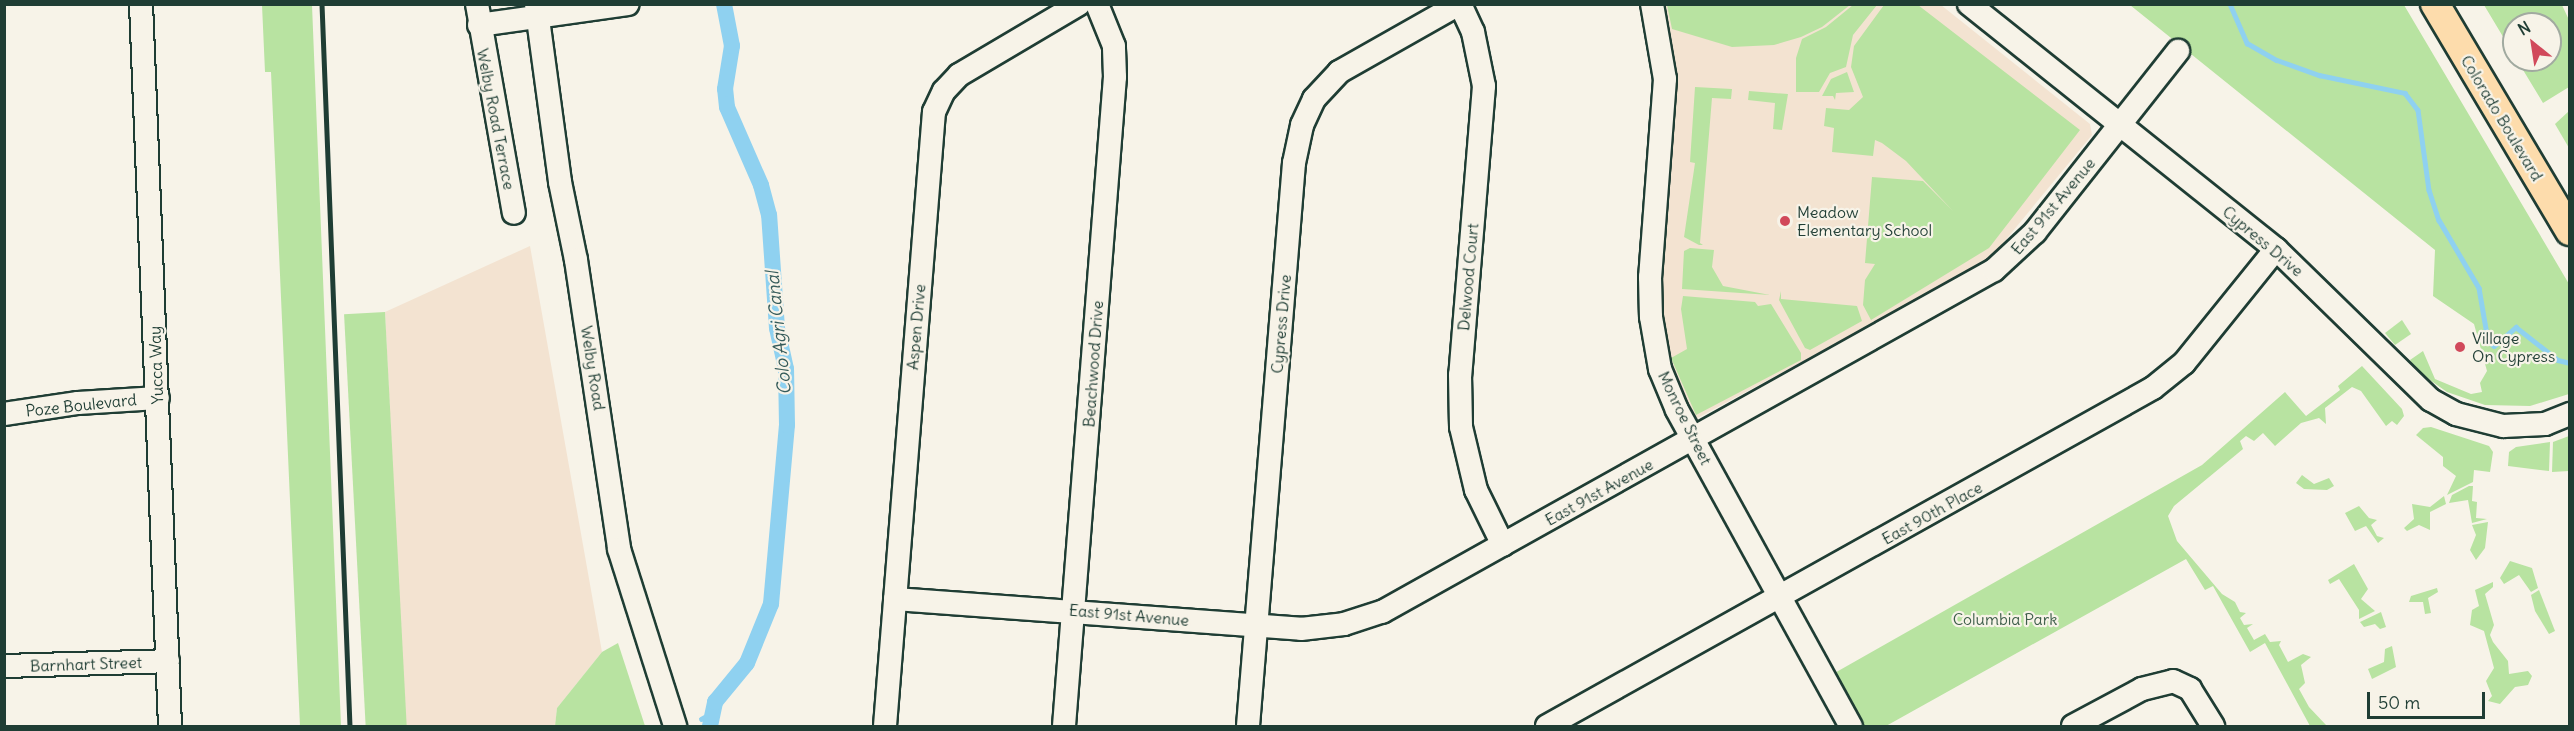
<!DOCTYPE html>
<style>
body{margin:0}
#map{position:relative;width:2574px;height:731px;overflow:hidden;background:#f7f3e8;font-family:Delius,sans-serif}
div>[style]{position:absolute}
.built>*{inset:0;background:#f3e3d1}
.green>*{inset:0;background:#b8e3a1;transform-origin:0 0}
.stream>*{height:4.5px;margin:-2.25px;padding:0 2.25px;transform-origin:2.25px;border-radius:2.25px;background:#8fd1f0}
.canal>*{height:16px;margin:-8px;padding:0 8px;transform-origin:8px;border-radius:8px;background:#8fd1f0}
.roads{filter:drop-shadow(2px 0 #1f3d34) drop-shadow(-2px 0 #1f3d34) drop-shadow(0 2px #1f3d34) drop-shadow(0 -2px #1f3d34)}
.minor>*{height:22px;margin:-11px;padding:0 11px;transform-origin:11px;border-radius:11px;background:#f7f3e8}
.major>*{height:28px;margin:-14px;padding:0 14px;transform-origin:14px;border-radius:14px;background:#fddcac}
.rail>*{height:4.5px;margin:-2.25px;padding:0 2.25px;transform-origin:2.25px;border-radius:2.25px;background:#1f3d34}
.dots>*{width:16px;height:16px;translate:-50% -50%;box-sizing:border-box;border:3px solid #f7f3e8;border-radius:50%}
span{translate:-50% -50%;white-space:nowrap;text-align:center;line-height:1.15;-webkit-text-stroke:4.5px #f7f3e8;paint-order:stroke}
.street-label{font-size:16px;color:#1f3d34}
.poi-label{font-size:16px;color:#1f3d34}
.left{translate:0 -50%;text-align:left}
.park-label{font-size:16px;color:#3e5e4a}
.water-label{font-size:18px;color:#355b5a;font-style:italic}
.frame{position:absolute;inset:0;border:6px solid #1f3d34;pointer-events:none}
.north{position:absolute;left:2502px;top:12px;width:60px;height:60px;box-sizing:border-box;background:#f7f3e8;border:2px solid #a1aaa0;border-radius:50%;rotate:330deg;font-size:16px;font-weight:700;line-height:24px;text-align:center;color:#1f3d34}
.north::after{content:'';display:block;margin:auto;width:21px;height:27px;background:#d1495b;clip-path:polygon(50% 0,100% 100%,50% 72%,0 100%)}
.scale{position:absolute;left:2367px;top:692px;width:118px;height:27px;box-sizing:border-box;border:3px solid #1f3d34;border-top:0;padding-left:8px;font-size:18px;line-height:21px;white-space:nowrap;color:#1f3d34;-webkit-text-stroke:4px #f7f3e8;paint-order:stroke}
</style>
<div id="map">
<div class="built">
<div style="clip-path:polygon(1660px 5px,1941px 5px,2090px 124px,2092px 135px,1994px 254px,1918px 299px,1694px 420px,1670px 370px,1658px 302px)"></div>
<div style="clip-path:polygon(530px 246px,602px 652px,557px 708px,555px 726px,405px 726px,385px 312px)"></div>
</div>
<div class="green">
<div style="clip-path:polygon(262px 5px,312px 5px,341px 726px,300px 726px,271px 72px,265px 72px)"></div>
<div style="clip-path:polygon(1667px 5px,1667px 4px,1850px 5px,1822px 27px,1801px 37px,1774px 45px,1732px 47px,1672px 29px)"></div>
<div style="clip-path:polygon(1853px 5px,1877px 5px,1853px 35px,1846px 67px,1830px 73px,1819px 92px,1796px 92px,1796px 58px,1802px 39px,1826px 27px)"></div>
<div style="clip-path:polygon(1918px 5px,2080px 130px,1989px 248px,1871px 320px,1863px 305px,1865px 280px,1875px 264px,1865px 263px,1872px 177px,1923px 181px,1953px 211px,1906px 161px,1882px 143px,1875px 140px,1873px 156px,1832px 152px,1834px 128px,1824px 126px,1826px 108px,1849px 110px,1863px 97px,1851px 67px,1854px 46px,1884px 5px)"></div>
<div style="clip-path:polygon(2130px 5px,2404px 5px,2569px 284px,2569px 394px,2530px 406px,2485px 405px,2447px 392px,2417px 371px,2410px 360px,2423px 351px,2435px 379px,2471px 394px,2482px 392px,2480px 383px,2487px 371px,2474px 324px,2433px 296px,2435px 250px)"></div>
<div style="clip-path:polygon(2484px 5px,2562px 5px,2569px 20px,2569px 87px,2543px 103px,2517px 60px,2550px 60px,2550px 24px,2514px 24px,2514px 55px)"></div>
<div style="clip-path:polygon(1847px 72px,1854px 92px,1836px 93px,1835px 100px,1833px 96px,1822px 96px,1831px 79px)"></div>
<div style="clip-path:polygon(1695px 87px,1732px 89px,1731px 99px,1712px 98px,1700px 243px,1703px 245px,1699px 245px,1684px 237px,1695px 163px,1690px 162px)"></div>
<div style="clip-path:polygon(1749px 91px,1788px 94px,1782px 130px,1773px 129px,1775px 103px,1748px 100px)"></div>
<div style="clip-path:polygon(2569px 111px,2569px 148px,2555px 124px)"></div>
<div style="clip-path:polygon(1690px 248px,1714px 250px,1712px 267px,1723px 286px,1770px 295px,1682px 289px,1684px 251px)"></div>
<div style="clip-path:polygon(1781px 291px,1781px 299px,1857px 306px,1862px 321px,1810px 350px,1805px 348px,1779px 300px)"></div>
<div style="clip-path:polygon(1683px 296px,1755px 302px,1758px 306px,1771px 304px,1801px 353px,1801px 360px,1696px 415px,1671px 358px,1687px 349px,1681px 309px)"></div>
<div style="left:385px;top:312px;width:414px;height:41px;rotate:87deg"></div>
<div style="clip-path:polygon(2402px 320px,2411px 334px,2395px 345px,2385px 333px)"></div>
<div style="clip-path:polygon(2362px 366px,2402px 409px,2404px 416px,2397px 425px,2392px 421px,2386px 426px,2361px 391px,2352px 387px,2325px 408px,2326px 424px,2319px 418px,2301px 423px,2275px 446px,2263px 433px,2254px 441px,2246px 436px,2240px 441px,2243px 449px,2174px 506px,2168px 516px,2177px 541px,2222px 594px,2235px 602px,2240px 612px,2246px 613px,2240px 618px,2244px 625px,2253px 624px,2247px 628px,2254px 640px,2265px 634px,2270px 642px,2281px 641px,2279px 645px,2288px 662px,2303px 654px,2311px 657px,2301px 665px,2305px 683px,2299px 689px,2309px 707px,2326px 725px,2310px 726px,2265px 643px,2250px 652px,2213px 586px,2205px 590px,2186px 559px,1886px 726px,1851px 726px,1824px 679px,2202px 465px,2285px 392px,2306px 416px,2340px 390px,2338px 386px)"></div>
<div style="clip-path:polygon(2431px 427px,2489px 446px,2493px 452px,2490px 472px,2474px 470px,2473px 482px,2447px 495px,2456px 476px,2443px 466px,2443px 457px,2416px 435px,2423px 428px)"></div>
<div style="clip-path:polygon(2569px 436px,2569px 471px,2552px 472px,2553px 442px)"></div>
<div style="clip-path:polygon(2550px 442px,2549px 471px,2508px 466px,2509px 452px,2516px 447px)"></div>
<div style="clip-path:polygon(2302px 475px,2314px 484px,2329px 478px,2334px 486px,2327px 490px,2304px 489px,2296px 483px)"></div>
<div style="clip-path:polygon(2469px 486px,2473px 486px,2472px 501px,2477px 502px,2476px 518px,2487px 519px,2472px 523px,2468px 500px,2449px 503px,2452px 495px)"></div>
<div style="clip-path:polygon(2444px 496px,2446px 504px,2430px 512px,2430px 530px,2419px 525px,2407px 531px,2404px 528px,2414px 519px,2412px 504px,2430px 507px)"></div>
<div style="clip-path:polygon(2359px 506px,2369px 518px,2377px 520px,2371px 525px,2377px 536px,2384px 538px,2378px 543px,2366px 526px,2355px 531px,2345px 513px)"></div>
<div style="clip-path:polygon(2488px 522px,2485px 548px,2476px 560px,2470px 550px,2476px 535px,2472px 525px)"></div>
<div style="clip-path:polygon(2510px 561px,2532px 568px,2538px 588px,2531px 592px,2519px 575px,2504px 584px,2500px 578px)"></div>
<div style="clip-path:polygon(2354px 564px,2368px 589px,2361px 599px,2375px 611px,2359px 619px,2359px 610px,2339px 579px,2330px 584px,2328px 580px)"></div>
<div style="clip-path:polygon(2493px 582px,2493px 587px,2485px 594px,2494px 625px,2490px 635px,2493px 642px,2508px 661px,2509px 674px,2528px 671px,2532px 676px,2528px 685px,2515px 687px,2500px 704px,2488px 701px,2492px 696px,2486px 681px,2494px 668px,2484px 631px,2470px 625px,2472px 610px,2479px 606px,2475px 590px)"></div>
<div style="clip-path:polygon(2437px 588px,2438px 592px,2428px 598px,2431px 613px,2425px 614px,2423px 602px,2409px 602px,2411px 596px)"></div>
<div style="clip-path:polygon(2539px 590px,2555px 631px,2549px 634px,2535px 611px,2531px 595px)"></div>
<div style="clip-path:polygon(2381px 612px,2386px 627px,2380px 629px,2375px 624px,2364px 627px,2360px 622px)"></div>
<div style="clip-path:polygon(618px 643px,645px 726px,555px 726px,557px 708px,602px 652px)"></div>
<div style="clip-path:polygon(2392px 646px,2396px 667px,2372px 679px,2368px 669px,2384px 662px,2385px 649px)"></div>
</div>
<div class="stream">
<div style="left:2230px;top:4px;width:43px;rotate:66.4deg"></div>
<div style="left:2247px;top:43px;width:34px;rotate:30deg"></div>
<div style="left:2277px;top:60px;width:45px;rotate:19.7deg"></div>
<div style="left:2319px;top:75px;width:88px;rotate:11.8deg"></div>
<div style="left:2405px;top:93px;width:21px;rotate:53deg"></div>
<div style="left:2418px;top:110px;width:81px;rotate:82.2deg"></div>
<div style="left:2429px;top:190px;width:32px;rotate:72deg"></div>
<div style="left:2439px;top:220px;width:79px;rotate:59.5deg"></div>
<div style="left:2479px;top:288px;width:53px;rotate:80.2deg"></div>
<div style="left:2488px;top:340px;width:8px;rotate:45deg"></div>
<div style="left:2494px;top:346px;width:29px;rotate:-41deg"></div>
<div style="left:2516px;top:327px;width:53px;rotate:38.2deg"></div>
<div style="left:2558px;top:360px;width:12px;rotate:14deg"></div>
<div style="left:701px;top:719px;width:13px;rotate:-29deg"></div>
</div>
<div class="canal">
<div style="left:710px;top:726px;width:25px;rotate:-78deg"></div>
<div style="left:715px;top:702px;width:50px;rotate:-50.6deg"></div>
<div style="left:747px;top:663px;width:64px;rotate:-67.9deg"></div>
<div style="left:771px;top:604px;width:180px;rotate:-84.9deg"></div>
<div style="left:787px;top:425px;width:56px;rotate:-91deg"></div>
<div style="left:786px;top:369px;width:42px;rotate:-102.4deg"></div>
<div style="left:777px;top:328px;width:113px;rotate:-94deg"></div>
<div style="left:769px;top:215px;width:31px;rotate:-105deg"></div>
<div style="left:761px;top:185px;width:85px;rotate:-113.6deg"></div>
<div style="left:727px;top:107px;width:18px;rotate:-96deg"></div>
<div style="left:725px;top:89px;width:44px;rotate:-80.8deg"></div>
<div style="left:732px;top:46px;width:43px;rotate:-100.8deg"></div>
</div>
<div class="roads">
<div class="minor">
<div style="left:141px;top:4px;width:723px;rotate:87.7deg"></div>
<div style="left:477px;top:4px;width:212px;rotate:80deg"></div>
<div style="left:536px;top:4px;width:180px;rotate:82.3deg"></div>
<div style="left:560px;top:182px;width:80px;rotate:78.4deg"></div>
<div style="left:576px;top:260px;width:292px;rotate:81.5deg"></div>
<div style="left:619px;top:549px;width:186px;rotate:72.4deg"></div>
<div style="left:1460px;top:4px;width:31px;rotate:65deg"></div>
<div style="left:1473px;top:32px;width:55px;rotate:78.5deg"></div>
<div style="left:1484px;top:86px;width:290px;rotate:94.7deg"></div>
<div style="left:1460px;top:375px;width:52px;rotate:88.9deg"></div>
<div style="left:1461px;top:427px;width:65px;rotate:76.6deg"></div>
<div style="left:1476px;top:490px;width:61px;rotate:63.9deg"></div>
<div style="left:1652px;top:4px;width:76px;rotate:80.2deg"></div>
<div style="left:1665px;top:79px;width:199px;rotate:94.3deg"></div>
<div style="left:1650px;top:277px;width:40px;rotate:88.6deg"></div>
<div style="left:1651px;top:317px;width:53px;rotate:80.2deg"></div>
<div style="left:1660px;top:369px;width:44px;rotate:67.5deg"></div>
<div style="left:1677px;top:410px;width:361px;rotate:61.2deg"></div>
<div style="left:1969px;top:4px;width:393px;rotate:38.6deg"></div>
<div style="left:2276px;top:249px;width:216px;rotate:44.3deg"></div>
<div style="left:2431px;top:400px;width:29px;rotate:29deg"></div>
<div style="left:2456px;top:414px;width:49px;rotate:14.3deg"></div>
<div style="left:2503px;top:426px;width:42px;rotate:-2.7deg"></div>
<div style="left:2545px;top:424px;width:27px;rotate:-22deg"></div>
<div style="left:479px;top:25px;width:150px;rotate:-8deg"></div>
<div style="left:4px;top:414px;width:75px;rotate:-8.5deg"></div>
<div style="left:78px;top:403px;width:80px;rotate:-3.6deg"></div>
<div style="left:895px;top:599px;width:407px;rotate:4.2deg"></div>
<div style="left:1301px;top:629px;width:43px;rotate:-6.6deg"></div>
<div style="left:1344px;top:624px;width:40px;rotate:-18deg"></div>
<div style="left:1382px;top:612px;width:701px;rotate:-29.2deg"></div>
<div style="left:1994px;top:270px;width:56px;rotate:-42.8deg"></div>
<div style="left:2035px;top:232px;width:231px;rotate:-51.7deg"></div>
<div style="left:4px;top:666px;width:164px;rotate:-1.7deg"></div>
<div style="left:885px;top:726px;width:616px;rotate:-85.44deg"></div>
<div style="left:934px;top:112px;width:23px;rotate:-65deg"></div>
<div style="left:944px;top:91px;width:22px;rotate:-47deg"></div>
<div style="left:959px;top:75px;width:139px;rotate:-30.6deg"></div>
<div style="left:1064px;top:726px;width:651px;rotate:-85.51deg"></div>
<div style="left:1115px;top:77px;width:31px;rotate:-92deg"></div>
<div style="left:1114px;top:46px;width:45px;rotate:-112deg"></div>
<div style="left:1248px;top:726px;width:565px;rotate:-85.33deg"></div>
<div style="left:1294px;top:163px;width:39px;rotate:-78deg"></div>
<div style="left:1302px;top:125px;width:29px;rotate:-65deg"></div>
<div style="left:1314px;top:99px;width:37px;rotate:-47deg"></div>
<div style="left:1339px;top:72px;width:138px;rotate:-29.5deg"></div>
<div style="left:1547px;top:726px;width:694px;rotate:-29.15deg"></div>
<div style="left:2153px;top:388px;width:40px;rotate:-39deg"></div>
<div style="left:2184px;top:363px;width:146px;rotate:-51.1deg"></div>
<div style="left:2073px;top:726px;width:78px;rotate:-28.2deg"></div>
<div style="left:2142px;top:689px;width:32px;rotate:-14deg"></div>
<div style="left:2173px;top:681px;width:19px;rotate:25deg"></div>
<div style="left:2190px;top:689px;width:44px;rotate:58.1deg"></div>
</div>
<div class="major">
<div style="left:2435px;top:4px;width:264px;rotate:59.3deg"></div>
</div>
</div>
<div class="rail">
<div style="left:322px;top:4px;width:723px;rotate:87.78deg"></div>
</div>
<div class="dots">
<div style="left:1785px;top:221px;background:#d1495b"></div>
<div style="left:2460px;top:347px;background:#d1495b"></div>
</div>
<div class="street-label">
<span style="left:2502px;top:118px;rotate:59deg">Colorado Boulevard</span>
<span style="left:496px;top:119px;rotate:79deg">Welby Road Terrace</span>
<span style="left:2053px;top:206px;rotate:-50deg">East 91st Avenue</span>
<span style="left:2263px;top:241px;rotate:40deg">Cypress Drive</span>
<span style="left:1468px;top:277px;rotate:-85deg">Delwood Court</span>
<span style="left:1281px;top:324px;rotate:-85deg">Cypress Drive</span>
<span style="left:916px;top:327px;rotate:-85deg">Aspen Drive</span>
<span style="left:1093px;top:364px;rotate:-86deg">Beachwood Drive</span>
<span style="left:156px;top:365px;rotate:-92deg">Yucca Way</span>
<span style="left:593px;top:368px;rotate:81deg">Welby Road</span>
<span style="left:81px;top:405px;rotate:-6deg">Poze Boulevard</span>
<span style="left:1685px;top:418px;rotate:64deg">Monroe Street</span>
<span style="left:1599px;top:492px;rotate:-29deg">East 91st Avenue</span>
<span style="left:1932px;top:513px;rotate:-29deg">East 90th Place</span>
<span style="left:1129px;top:615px;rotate:5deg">East 91st Avenue</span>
<span style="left:86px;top:664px;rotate:-2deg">Barnhart Street</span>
</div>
<div class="poi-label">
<span class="left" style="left:1797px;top:221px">Meadow<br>Elementary School</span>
<span class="left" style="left:2472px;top:347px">Village<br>On Cypress</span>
</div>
<div class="park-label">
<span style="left:2005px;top:619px">Columbia Park</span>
</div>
<div class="water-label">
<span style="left:779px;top:333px;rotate:-96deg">Colo Agri Canal</span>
</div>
<div class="frame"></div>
<div class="north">N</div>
<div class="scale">50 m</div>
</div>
